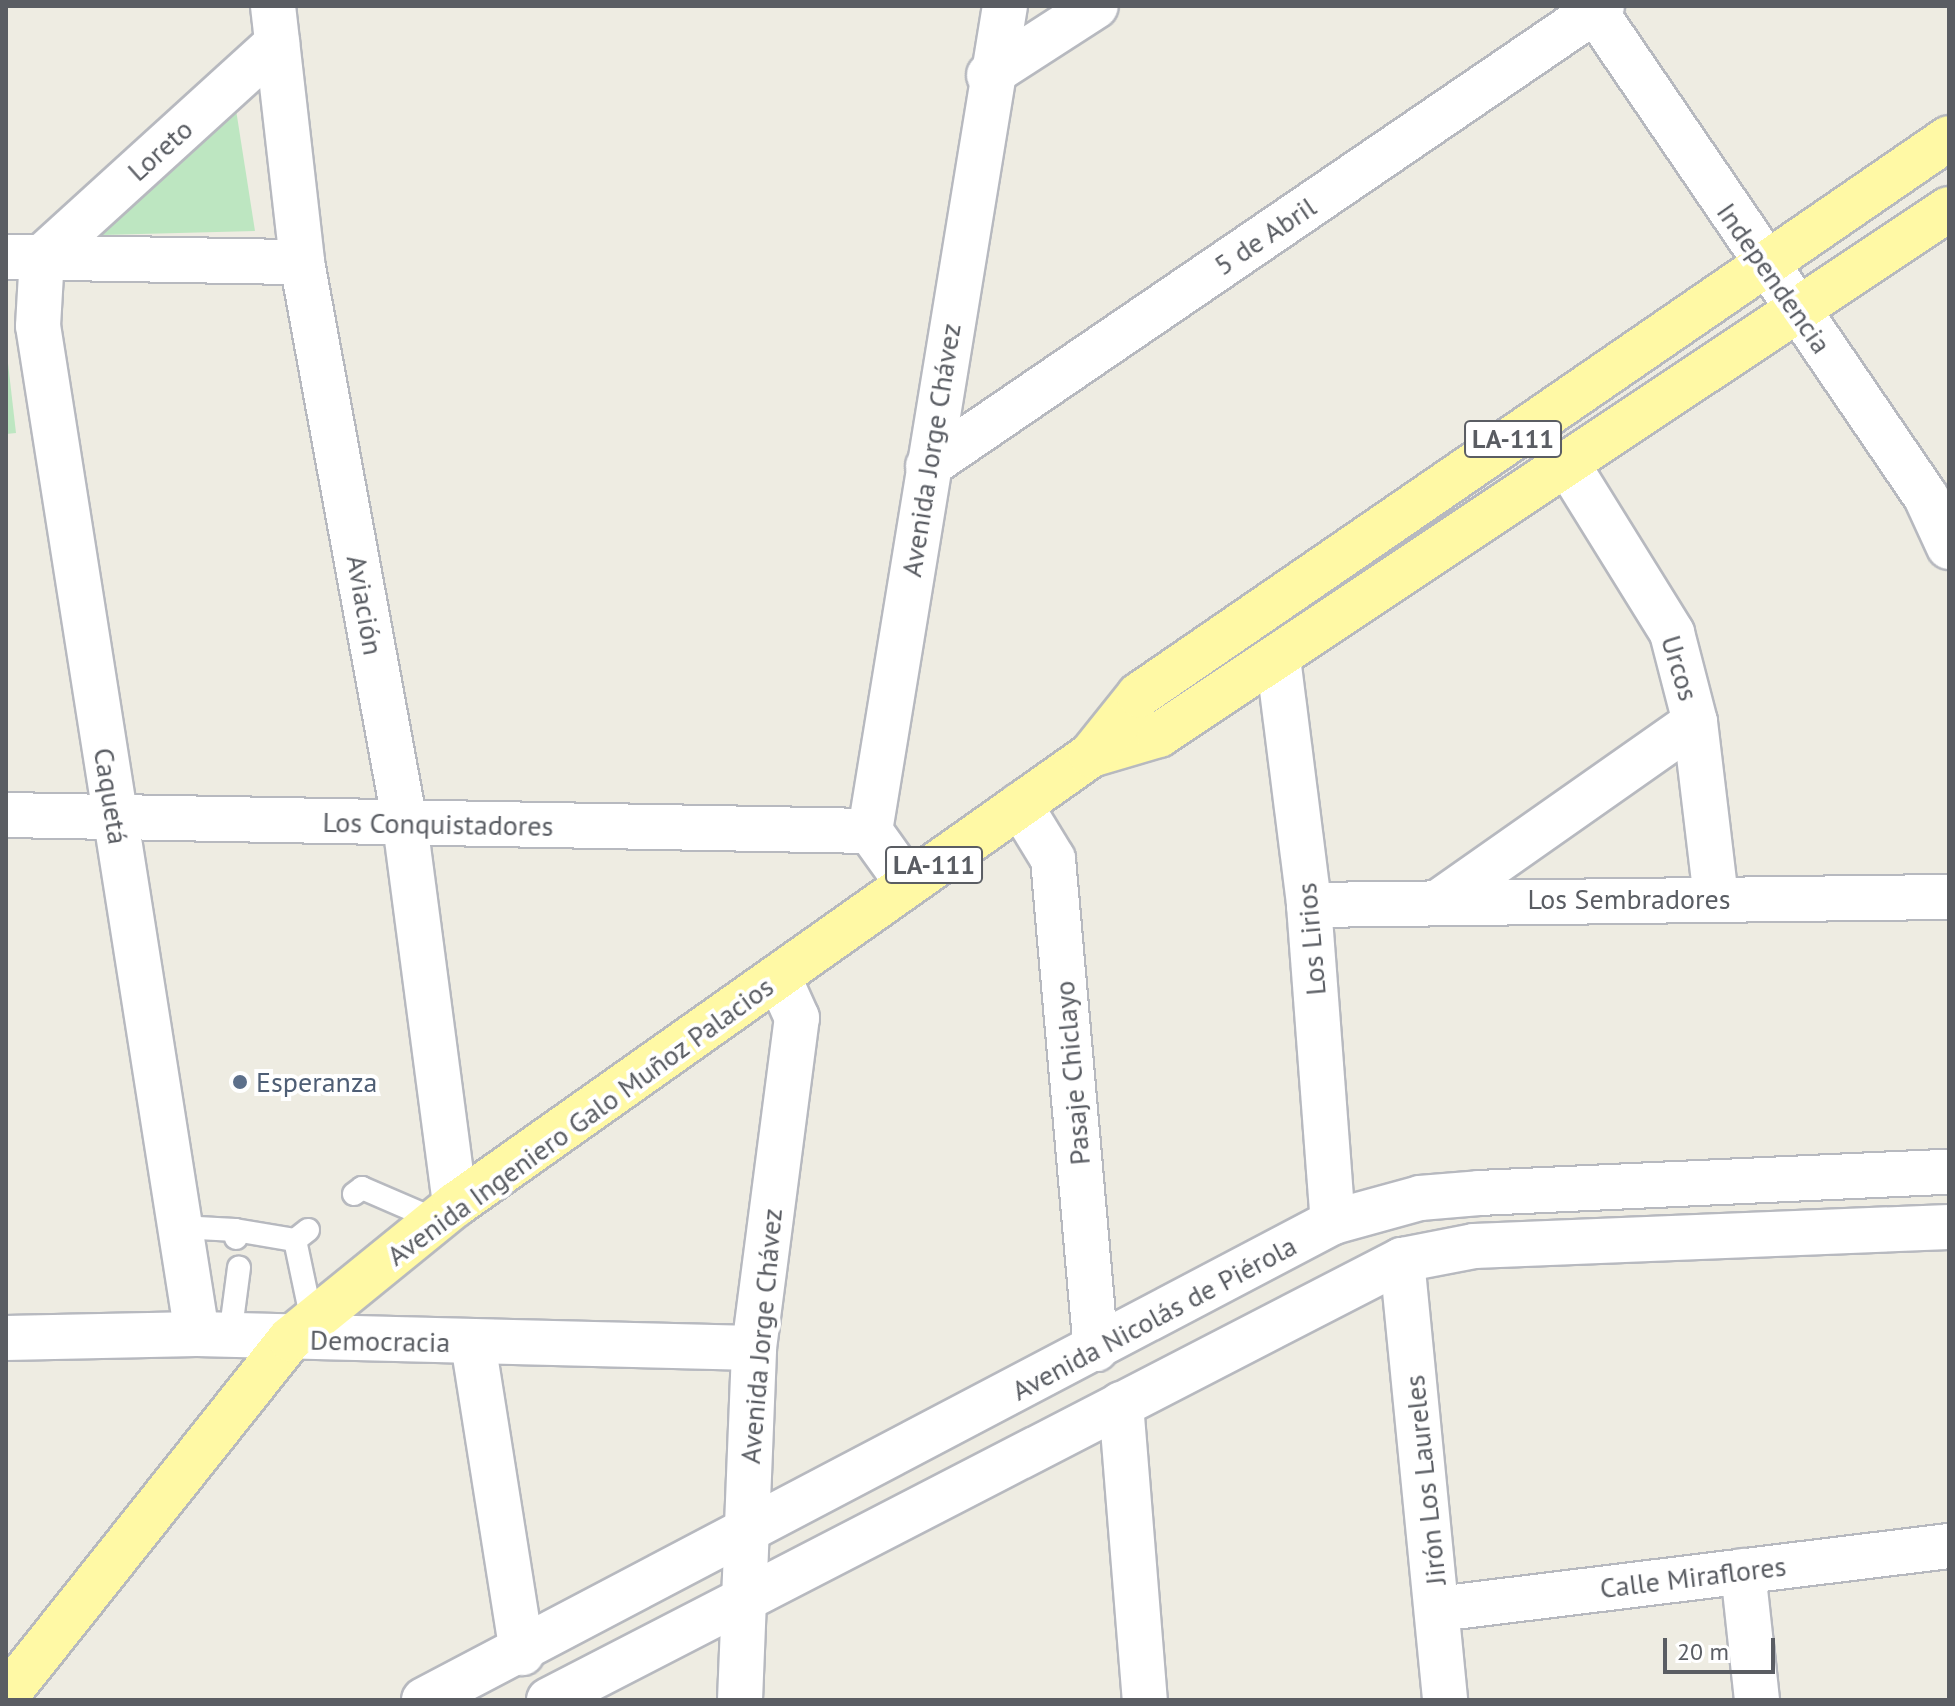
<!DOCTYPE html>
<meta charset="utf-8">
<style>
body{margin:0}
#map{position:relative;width:1955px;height:1706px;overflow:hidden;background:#eeece2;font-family:"PT Sans",sans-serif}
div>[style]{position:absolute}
.green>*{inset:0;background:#bde6c1}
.roads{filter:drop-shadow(2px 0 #b7b9bf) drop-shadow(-2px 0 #b7b9bf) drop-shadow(0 2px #b7b9bf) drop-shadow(0 -2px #b7b9bf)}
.lane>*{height:22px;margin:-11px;padding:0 11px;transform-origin:11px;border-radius:11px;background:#fff}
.street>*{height:44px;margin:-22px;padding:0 22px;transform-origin:22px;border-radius:22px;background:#fff}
.secondary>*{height:44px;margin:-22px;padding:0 22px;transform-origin:22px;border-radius:22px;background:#fff}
.primary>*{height:44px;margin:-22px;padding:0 22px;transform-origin:22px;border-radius:22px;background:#fff9a5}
.dots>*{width:22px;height:22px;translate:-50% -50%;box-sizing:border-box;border:4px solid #fff;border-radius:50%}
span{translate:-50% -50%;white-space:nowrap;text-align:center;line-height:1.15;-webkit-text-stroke:8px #fff;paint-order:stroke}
.shield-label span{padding:2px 6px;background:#fff;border:2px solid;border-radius:6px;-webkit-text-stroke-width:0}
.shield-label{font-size:26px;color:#5a5d63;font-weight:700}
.street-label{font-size:28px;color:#5a5d63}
.service-label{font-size:28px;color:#4e5e75}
.left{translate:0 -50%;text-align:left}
.frame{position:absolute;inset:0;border:8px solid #5a5d63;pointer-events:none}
.scale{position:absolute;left:1663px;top:1638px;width:112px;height:36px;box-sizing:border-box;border:4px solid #5a5d63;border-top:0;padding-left:10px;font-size:24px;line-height:28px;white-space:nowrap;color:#5a5d63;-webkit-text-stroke:6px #fff;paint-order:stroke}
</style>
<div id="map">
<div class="green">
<div style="clip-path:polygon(234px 97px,255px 231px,102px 235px,97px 227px)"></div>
<div style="clip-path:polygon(6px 346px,16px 433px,6px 434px)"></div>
</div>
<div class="roads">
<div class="lane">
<div style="left:354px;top:1194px;width:10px;rotate:-37deg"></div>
<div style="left:362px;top:1188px;width:81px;rotate:23.4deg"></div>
<div style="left:180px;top:1227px;width:55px;rotate:3.1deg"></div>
<div style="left:235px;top:1230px;width:8px;rotate:83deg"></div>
<div style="left:235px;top:1230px;width:61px;rotate:9.5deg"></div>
<div style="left:308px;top:1230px;width:16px;rotate:142deg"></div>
<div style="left:295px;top:1240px;width:83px;rotate:78.1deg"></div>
<div style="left:230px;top:1336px;width:69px;rotate:-82.5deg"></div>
</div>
<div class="street">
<div style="left:273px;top:6px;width:258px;rotate:83.5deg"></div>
<div style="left:302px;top:262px;width:571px;rotate:79.61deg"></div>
<div style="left:405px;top:824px;width:384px;rotate:82.5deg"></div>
<div style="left:1595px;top:11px;width:588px;rotate:55.74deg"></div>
<div style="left:1926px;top:497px;width:55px;rotate:65.3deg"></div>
<div style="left:989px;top:75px;width:127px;rotate:-32.8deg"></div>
<div style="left:6px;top:257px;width:296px;rotate:1deg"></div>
<div style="left:1568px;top:465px;width:198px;rotate:58.2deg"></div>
<div style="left:1672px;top:633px;width:92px;rotate:75.5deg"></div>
<div style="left:1695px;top:722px;width:177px;rotate:83.2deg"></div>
<div style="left:928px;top:466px;width:816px;rotate:-34.31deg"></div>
<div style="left:1278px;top:658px;width:249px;rotate:82.8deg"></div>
<div style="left:1309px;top:905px;width:318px;rotate:85.7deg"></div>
<div style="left:1020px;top:805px;width:63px;rotate:58.6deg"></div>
<div style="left:1053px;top:859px;width:492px;rotate:85deg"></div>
<div style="left:6px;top:815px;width:864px;rotate:1.06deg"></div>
<div style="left:908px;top:884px;width:65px;rotate:-125.6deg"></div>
<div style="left:870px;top:831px;width:836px;rotate:-80.71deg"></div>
<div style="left:1443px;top:899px;width:308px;rotate:-35.1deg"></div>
<div style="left:1309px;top:905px;width:640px;rotate:-0.72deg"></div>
<div style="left:1402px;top:1260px;width:442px;rotate:84.4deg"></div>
<div style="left:197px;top:1334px;width:1020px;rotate:-98.96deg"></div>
<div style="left:38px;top:326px;width:69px;rotate:-86.7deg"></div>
<div style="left:42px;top:257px;width:318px;rotate:-42.3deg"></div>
<div style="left:6px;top:1338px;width:191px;rotate:-1.2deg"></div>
<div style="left:197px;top:1334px;width:557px;rotate:1.44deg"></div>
<div style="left:473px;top:1343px;width:314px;rotate:81deg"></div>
<div style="left:1121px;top:1404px;width:297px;rotate:85.4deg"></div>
<div style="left:1743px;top:1571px;width:130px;rotate:83.8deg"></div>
<div style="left:1438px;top:1609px;width:515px;rotate:-7.03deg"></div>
</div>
<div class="secondary">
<div style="left:424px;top:1700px;width:1027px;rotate:-27.74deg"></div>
<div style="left:1333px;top:1222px;width:90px;rotate:-15.4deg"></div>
<div style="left:1420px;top:1198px;width:59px;rotate:-4.8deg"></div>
<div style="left:1479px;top:1193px;width:470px;rotate:-2.6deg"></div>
<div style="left:549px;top:1700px;width:960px;rotate:-27.29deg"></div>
<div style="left:1402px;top:1260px;width:73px;rotate:-11deg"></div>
<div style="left:1474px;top:1246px;width:475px;rotate:-2.3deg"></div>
<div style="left:740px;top:1700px;width:352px;rotate:-87.7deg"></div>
<div style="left:754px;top:1348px;width:333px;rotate:-82.6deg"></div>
<div style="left:797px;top:1018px;width:44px;rotate:-114.2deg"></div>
</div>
<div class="primary">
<div style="left:1091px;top:755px;width:71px;rotate:-16.4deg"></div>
<div style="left:1159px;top:735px;width:949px;rotate:-33.66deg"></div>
<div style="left:6px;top:1696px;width:456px;rotate:-51.5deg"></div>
<div style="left:290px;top:1339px;width:213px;rotate:-39.1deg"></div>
<div style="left:455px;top:1205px;width:779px;rotate:-35.28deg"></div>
<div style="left:1091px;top:755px;width:77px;rotate:-51.3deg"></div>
<div style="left:1139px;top:695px;width:983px;rotate:-34.51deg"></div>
</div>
</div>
<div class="dots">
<div style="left:240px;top:1082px;background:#5c6f8a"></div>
</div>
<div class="shield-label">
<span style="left:1513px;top:439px">LA-111</span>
<span style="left:934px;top:865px">LA-111</span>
</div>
<div class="street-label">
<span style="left:160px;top:150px;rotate:-42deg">Loreto</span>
<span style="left:1265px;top:236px;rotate:-34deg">5 de Abril</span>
<span style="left:1774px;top:278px;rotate:55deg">Independencia</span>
<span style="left:931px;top:450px;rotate:-81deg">Avenida Jorge Chávez</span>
<span style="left:365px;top:605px;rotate:80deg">Aviación</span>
<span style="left:1680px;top:668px;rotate:73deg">Urcos</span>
<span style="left:111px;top:796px;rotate:81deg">Caquetá</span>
<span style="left:438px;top:824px;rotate:1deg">Los Conquistadores</span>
<span style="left:1629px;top:899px">Los Sembradores</span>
<span style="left:1311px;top:939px;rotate:-95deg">Los Lirios</span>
<span style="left:1072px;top:1073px;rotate:-95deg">Pasaje Chiclayo</span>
<span style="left:580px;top:1121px;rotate:-36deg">Avenida Ingeniero Galo Muñoz Palacios</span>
<span style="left:1154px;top:1318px;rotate:-28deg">Avenida Nicolás de Piérola</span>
<span style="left:761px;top:1336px;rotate:-85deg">Avenida Jorge Chávez</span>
<span style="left:380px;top:1341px;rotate:1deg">Democracia</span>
<span style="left:1425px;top:1480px;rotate:-96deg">Jirón Los Laureles</span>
<span style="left:1693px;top:1577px;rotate:-7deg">Calle Miraflores</span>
</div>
<div class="service-label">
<span class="left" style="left:256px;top:1082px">Esperanza</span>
</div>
<div class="frame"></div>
<div class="scale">20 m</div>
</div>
